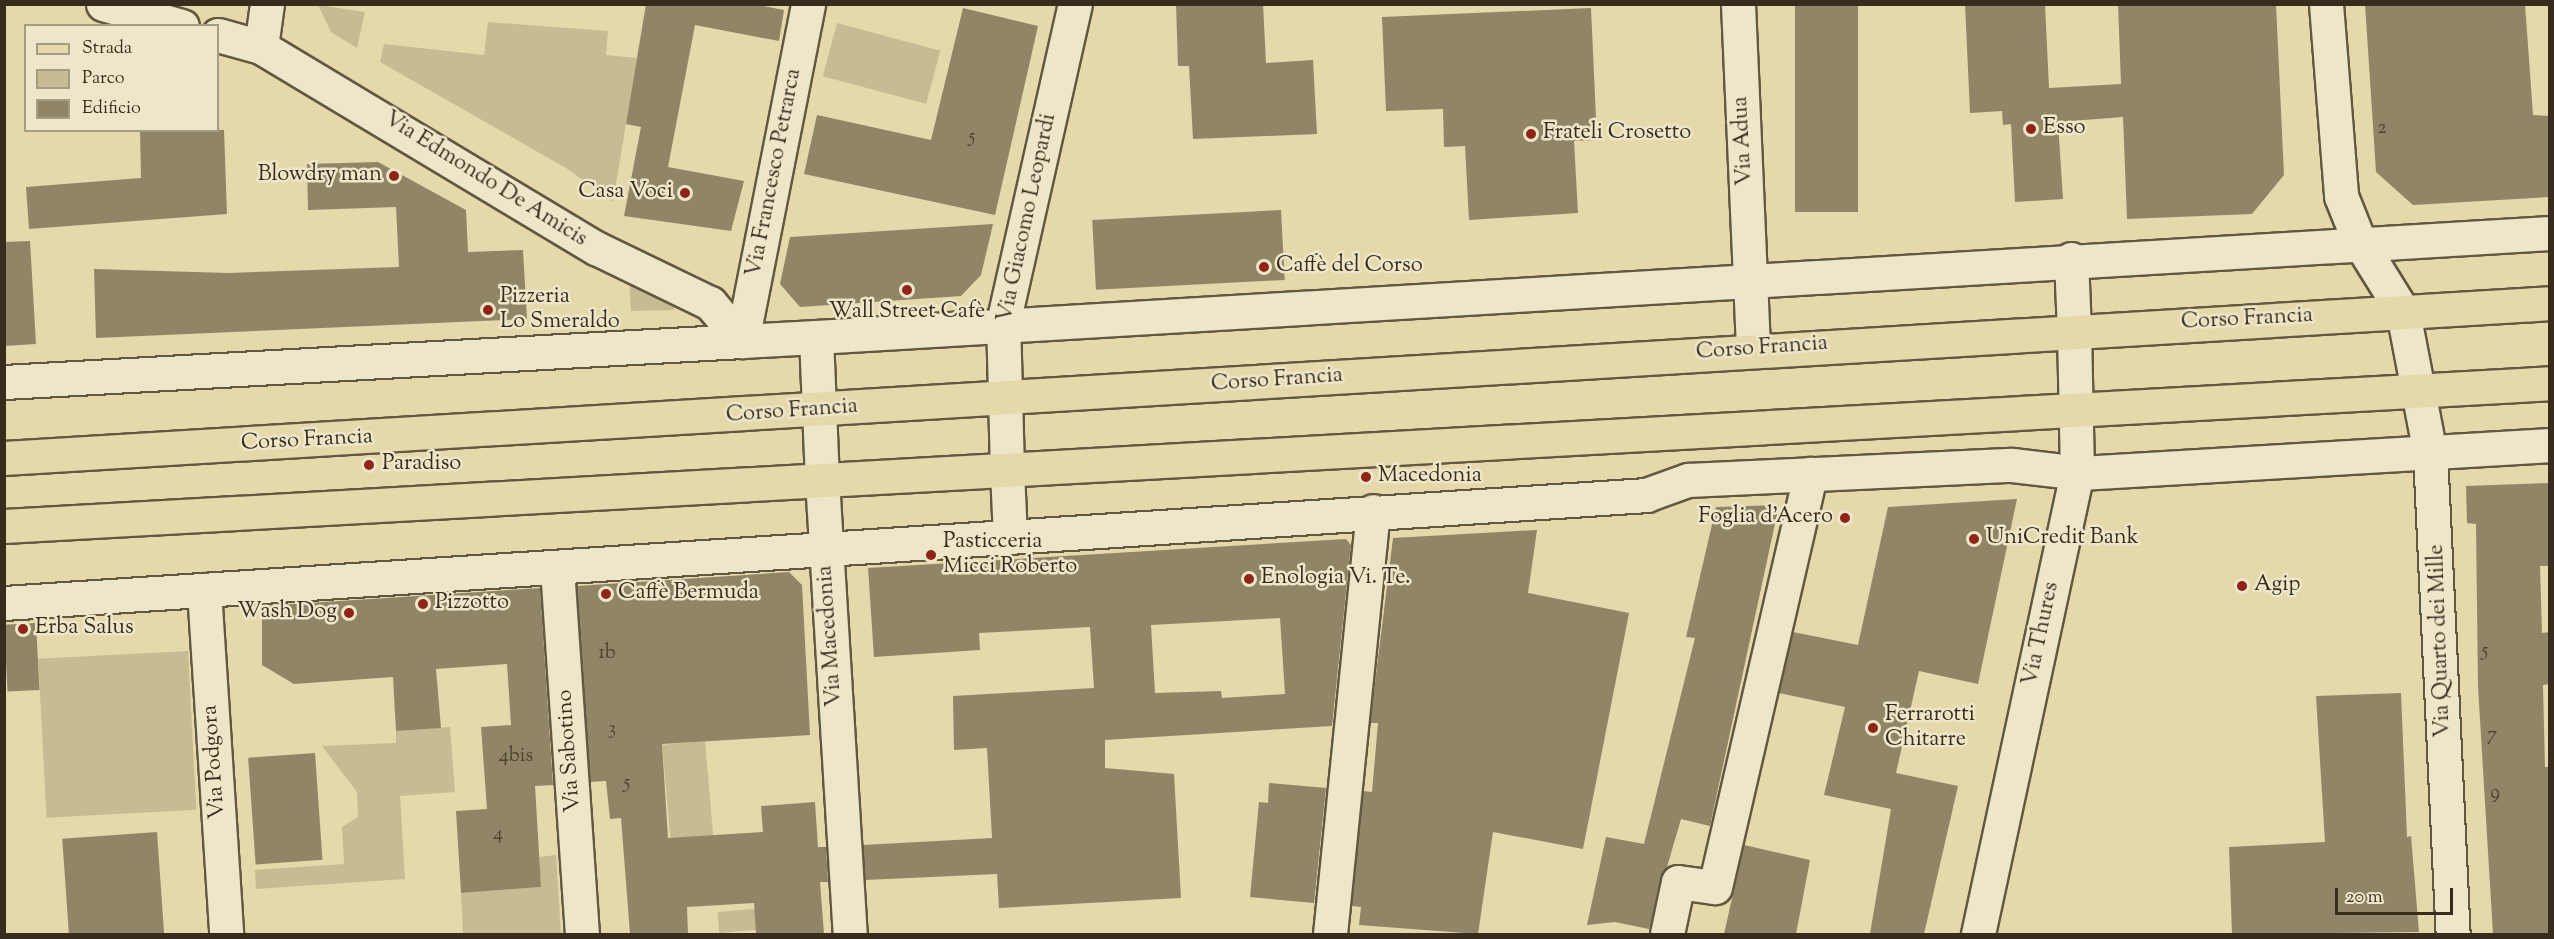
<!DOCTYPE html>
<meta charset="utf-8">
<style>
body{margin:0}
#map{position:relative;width:2554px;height:939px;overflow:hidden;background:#e5d8ab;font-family:"Sorts Mill Goudy",serif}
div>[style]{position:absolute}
.green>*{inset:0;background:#c7bb93;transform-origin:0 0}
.building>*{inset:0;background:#918567;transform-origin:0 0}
.roads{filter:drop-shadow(2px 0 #625741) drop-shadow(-2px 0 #625741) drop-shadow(0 2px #625741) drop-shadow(0 -2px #625741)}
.street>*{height:33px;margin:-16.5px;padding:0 16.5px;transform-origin:16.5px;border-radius:16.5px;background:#eee6c8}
.secondary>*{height:33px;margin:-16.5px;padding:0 16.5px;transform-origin:16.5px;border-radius:16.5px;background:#eee6c8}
.primary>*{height:33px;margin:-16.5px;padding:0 16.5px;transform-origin:16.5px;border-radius:16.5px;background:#e5d8ab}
.dots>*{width:16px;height:16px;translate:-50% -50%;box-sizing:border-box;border:3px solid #eee6c8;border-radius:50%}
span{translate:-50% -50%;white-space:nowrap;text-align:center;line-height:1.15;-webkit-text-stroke:5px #eee6c8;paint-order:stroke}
.number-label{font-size:20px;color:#4e4230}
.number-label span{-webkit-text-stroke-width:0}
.poi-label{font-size:22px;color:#372c1e}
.left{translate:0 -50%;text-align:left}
.right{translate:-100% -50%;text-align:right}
.street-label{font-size:22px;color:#372c1e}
.frame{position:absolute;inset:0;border:6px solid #372c1e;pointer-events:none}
.legend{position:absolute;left:24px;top:24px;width:195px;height:108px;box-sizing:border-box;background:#eee6c8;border:2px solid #a59c84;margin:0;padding:8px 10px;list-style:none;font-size:18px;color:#372c1e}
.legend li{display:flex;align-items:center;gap:12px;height:30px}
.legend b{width:30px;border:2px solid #a59c84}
.scale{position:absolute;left:2335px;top:888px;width:118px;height:27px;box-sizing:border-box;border:3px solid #372c1e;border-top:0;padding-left:8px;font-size:18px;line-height:21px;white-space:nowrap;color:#372c1e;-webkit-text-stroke:4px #eee6c8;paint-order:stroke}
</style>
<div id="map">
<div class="green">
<div style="clip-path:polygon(318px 5px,365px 12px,357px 48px,331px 32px)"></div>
<div style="clip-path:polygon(488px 22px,608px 31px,606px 55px,637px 58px,613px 202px,566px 168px,380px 62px,384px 44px,484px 55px)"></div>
<div style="left:837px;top:23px;width:107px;height:55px;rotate:15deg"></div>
<div style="clip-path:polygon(629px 275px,678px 297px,674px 310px,631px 311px)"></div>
<div style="left:188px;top:651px;width:159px;height:150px;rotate:87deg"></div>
<div style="clip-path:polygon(450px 727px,455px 792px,400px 796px,405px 879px,256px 889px,255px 870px,344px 864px,342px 827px,358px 817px,357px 792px,322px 746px,396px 743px,396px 731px)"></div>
<div style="left:705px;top:741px;width:95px;height:43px;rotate:85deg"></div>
<div style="clip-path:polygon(556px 855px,561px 934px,463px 934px,461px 893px,541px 887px,539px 857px)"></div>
<div style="left:821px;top:903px;width:21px;height:104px;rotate:85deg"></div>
</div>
<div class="building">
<div style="clip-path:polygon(646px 4px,753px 4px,784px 10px,779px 41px,695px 25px,668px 167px,744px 181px,731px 231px,624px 216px,641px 127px,626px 124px)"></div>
<div style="clip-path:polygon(1176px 4px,1263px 4px,1266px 63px,1313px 60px,1317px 134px,1193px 139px,1189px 66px,1178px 66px)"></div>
<div style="left:1795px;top:4px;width:63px;height:208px"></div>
<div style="clip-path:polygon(1965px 4px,2045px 4px,2049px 88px,2121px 84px,2118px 4px,2276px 4px,2284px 175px,2252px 214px,2127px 219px,2123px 117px,2058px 122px,2063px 199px,2015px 202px,2011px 124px,2003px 125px,2002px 111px,1970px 113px)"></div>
<div style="clip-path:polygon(2365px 4px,2525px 4px,2533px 115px,2550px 116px,2550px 197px,2413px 205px,2376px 172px)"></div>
<div style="clip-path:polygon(963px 8px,1038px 26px,995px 215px,804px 174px,817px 115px,931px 140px)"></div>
<div style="clip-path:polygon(1591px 8px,1597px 140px,1574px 141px,1578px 213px,1469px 220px,1465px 146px,1444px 147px,1443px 109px,1386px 111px,1382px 17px)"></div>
<div style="clip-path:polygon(140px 130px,224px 130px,227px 214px,29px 229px,26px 187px,141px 178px)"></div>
<div style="clip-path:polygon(378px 162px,466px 210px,468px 252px,523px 250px,527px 319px,96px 338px,94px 269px,228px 273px,399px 267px,396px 207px,308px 210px,307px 164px)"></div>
<div style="left:1281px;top:210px;width:70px;height:189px;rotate:87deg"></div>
<div style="clip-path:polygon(993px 224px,981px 275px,961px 296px,800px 307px,780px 284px,790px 237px)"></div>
<div style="clip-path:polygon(30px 241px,36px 344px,4px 346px,4px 242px)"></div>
<div style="clip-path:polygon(2550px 483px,2550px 566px,2540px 566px,2542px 633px,2550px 632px,2550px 684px,2543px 685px,2545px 767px,2550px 767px,2550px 934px,2493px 934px,2478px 687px,2476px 524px,2467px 523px,2466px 486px)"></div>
<div style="clip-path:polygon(2017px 499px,1978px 684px,1919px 671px,1896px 773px,1958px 786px,1924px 934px,1870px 934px,1891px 809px,1824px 795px,1845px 707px,1779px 693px,1793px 632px,1858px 645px,1888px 507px)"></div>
<div style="clip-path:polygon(1779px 505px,1710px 826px,1681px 819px,1649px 929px,1615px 922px,1587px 925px,1606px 837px,1644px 844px,1695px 638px,1686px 637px,1716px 507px)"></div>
<div style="clip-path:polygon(1537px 530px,1528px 593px,1629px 613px,1583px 849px,1493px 832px,1478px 934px,1359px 925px,1361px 907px,1352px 906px,1363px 791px,1372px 792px,1378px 723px,1370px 723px,1393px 538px)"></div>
<div style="clip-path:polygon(evenodd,1346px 539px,1351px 545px,1332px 726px,1105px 740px,1105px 768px,1174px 774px,1181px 898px,999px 908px,997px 874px,865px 880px,863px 845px,992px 838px,987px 748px,954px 750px,953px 696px,1094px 688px,1090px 627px,979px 633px,980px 650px,874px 657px,868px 568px,1346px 539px,1280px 618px,1285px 694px,1222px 698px,1221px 691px,1155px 693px,1151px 625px,1280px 618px)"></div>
<div style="clip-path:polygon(789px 572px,802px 585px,810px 735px,662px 744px,668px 838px,763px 832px,761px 806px,815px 802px,818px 847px,826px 847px,828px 882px,820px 882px,824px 934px,756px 934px,754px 903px,687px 907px,688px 934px,630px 934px,621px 818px,610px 819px,606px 781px,590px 782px,577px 586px)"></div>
<div style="clip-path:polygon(540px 588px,553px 785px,535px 786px,541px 887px,461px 893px,456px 811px,487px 809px,481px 727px,511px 725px,507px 664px,436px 669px,441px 728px,396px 731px,393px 677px,294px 684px,262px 665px,262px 606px)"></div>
<div style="left:36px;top:623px;width:67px;height:32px;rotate:87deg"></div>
<div style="clip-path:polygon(2401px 693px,2407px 837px,2411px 836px,2419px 932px,2232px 934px,2229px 847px,2325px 842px,2316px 696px)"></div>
<div style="left:315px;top:753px;width:107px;height:67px;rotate:86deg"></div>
<div style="clip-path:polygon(1269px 783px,1326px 788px,1314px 903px,1250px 897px,1259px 802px,1268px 803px)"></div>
<div style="left:157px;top:832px;width:102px;height:95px;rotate:86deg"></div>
<div style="clip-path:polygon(1744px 845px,1810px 860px,1796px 934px,1724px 934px)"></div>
</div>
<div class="roads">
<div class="street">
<div style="left:1738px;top:4px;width:346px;rotate:87.5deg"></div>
<div style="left:2326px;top:4px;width:193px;rotate:85.5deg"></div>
<div style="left:2341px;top:196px;width:48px;rotate:68.2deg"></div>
<div style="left:2359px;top:241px;width:84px;rotate:58.2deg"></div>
<div style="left:2403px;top:312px;width:144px;rotate:79.2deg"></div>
<div style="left:2430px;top:453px;width:482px;rotate:87.3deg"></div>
<div style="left:261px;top:47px;width:43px;rotate:-82.1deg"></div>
<div style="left:2071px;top:259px;width:71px;rotate:87.6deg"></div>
<div style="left:816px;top:337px;width:1737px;rotate:-3.43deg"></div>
<div style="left:4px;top:382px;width:739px;rotate:-3.18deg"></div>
<div style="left:742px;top:341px;width:343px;rotate:-78.9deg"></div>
<div style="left:1007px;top:471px;width:66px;rotate:87.4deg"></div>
<div style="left:822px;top:480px;width:455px;rotate:86.5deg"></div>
<div style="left:557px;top:568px;width:367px;rotate:86.1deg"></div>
<div style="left:204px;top:590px;width:345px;rotate:86.3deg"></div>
<div style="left:4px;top:603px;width:1646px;rotate:-3.76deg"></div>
<div style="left:1646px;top:495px;width:45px;rotate:-19.7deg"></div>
<div style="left:1688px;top:480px;width:324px;rotate:-2.7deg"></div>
<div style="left:2012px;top:465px;width:68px;rotate:6.7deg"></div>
<div style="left:2080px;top:473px;width:471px;rotate:-3.4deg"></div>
<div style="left:1330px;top:934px;width:425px;rotate:-84.2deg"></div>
<div style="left:1667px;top:934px;width:53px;rotate:-78.1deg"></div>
<div style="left:1678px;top:882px;width:37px;rotate:8deg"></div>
<div style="left:1715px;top:887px;width:424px;rotate:-77deg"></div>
</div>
<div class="secondary">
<div style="left:103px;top:4px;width:82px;rotate:15.6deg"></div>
<div style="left:218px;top:35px;width:45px;rotate:15.6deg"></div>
<div style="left:261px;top:47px;width:391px;rotate:31deg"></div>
<div style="left:596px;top:248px;width:127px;rotate:25.8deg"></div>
<div style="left:710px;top:303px;width:50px;rotate:49.9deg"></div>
<div style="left:742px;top:341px;width:74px;rotate:-3.1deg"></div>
<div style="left:816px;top:337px;width:143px;rotate:87.6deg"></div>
<div style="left:1007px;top:471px;width:148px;rotate:-91.5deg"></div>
<div style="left:1003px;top:323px;width:327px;rotate:-77.3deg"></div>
<div style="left:1978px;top:934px;width:472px;rotate:-77.9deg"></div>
<div style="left:2077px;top:473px;width:143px;rotate:-91.2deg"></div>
</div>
<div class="primary">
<div style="left:4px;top:458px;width:2551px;rotate:-3.48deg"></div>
<div style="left:4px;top:526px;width:2550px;rotate:-3.21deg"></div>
</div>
</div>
<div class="dots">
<div style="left:2031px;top:129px;background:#8f2418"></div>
<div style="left:1531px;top:134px;background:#8f2418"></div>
<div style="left:394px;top:176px;background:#8f2418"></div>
<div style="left:685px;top:193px;background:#8f2418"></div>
<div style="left:1264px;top:267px;background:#8f2418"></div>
<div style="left:907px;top:290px;background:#8f2418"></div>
<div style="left:488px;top:310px;background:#8f2418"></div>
<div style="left:369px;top:465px;background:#8f2418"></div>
<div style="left:1366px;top:477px;background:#8f2418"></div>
<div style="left:1845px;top:518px;background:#8f2418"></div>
<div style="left:1974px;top:539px;background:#8f2418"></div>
<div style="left:931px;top:555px;background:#8f2418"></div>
<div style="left:1249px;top:579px;background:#8f2418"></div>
<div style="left:2242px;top:586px;background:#8f2418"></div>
<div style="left:606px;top:594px;background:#8f2418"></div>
<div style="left:423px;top:604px;background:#8f2418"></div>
<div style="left:349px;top:613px;background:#8f2418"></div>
<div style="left:23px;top:629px;background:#8f2418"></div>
<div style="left:1873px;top:728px;background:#8f2418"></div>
</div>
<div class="number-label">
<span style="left:2382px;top:128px">2</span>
<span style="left:972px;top:137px">5</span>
<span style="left:2485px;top:651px">5</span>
<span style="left:607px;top:653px">1b</span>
<span style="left:612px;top:729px">3</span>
<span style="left:2492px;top:735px">7</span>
<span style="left:516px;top:756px">4bis</span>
<span style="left:627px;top:783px">5</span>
<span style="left:2495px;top:793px">9</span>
<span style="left:498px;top:834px">4</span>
</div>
<div class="poi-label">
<span class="left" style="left:2043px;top:129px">Esso</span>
<span class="left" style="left:1543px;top:134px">Frateli Crosetto</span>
<span class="right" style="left:382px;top:176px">Blowdry man</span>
<span class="right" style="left:673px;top:193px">Casa Voci</span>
<span class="left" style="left:1276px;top:267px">Caffè del Corso</span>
<span class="left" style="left:500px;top:310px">Pizzeria<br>Lo Smeraldo</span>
<span style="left:907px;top:313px">Wall Street Cafè</span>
<span class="left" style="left:382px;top:465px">Paradiso</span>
<span class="left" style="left:1378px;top:477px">Macedonia</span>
<span class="right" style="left:1833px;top:518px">Foglia d'Acero</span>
<span class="left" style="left:1986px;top:539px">UniCredit Bank</span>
<span class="left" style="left:943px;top:555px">Pasticceria<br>Micci Roberto</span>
<span class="left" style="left:1261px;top:579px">Enologia Vi. Te.</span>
<span class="left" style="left:2254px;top:586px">Agip</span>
<span class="left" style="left:618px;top:594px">Caffè Bermuda</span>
<span class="left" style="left:435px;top:604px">Pizzotto</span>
<span class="right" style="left:337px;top:613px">Wash Dog</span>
<span class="left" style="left:35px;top:629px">Erba Salus</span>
<span class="left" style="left:1885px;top:728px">Ferrarotti<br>Chitarre</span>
</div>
<div class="street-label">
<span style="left:1744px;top:141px;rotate:-93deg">Via Adua</span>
<span style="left:775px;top:173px;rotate:-79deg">Via Francesco Petrarca</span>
<span style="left:485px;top:180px;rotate:32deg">Via Edmondo De Amicis</span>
<span style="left:1028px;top:218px;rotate:-78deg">Via Giacomo Leopardi</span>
<span style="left:2247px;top:320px;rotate:-3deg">Corso Francia</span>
<span style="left:1762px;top:349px;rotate:-4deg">Corso Francia</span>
<span style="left:1277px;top:381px;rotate:-4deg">Corso Francia</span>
<span style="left:792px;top:412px;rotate:-4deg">Corso Francia</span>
<span style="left:307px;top:441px;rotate:-3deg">Corso Francia</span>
<span style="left:2042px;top:634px;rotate:-78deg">Via Thures</span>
<span style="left:831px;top:636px;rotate:-94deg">Via Macedonia</span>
<span style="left:2441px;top:641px;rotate:-92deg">Via Quarto dei Mille</span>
<span style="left:570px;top:751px;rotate:-94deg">Via Sabotino</span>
<span style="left:215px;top:762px;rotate:-94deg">Via Podgora</span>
</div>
<div class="frame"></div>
<ul class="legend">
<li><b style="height:8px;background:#e5d8ab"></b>Strada</li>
<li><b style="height:16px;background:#c7bb93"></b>Parco</li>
<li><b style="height:16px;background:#918567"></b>Edificio</li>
</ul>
<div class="scale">20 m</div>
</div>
